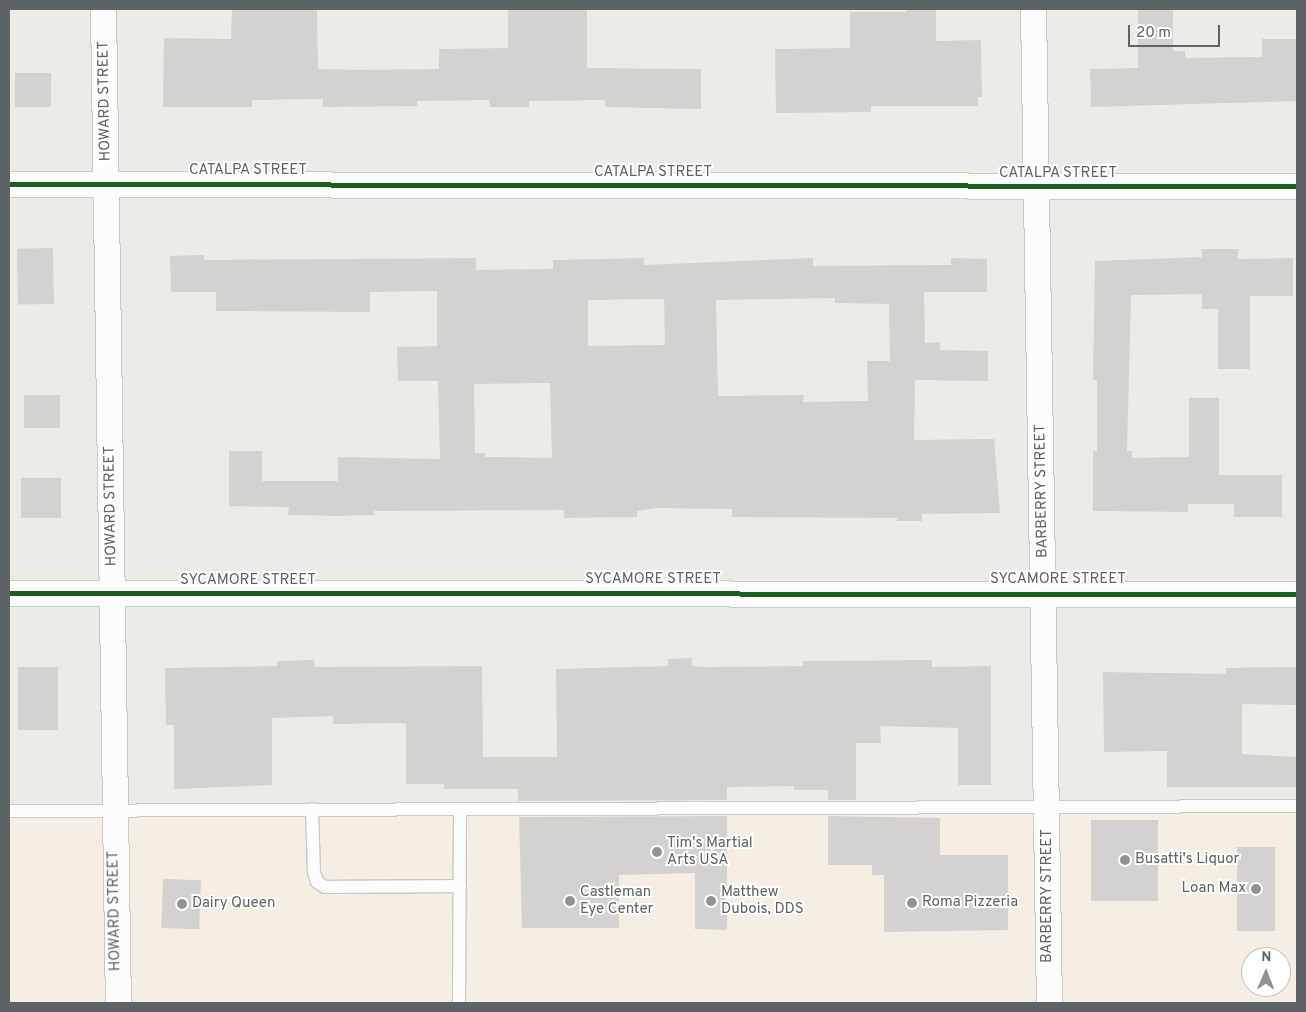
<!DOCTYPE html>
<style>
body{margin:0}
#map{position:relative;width:1306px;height:1012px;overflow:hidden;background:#edebe8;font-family:Overpass,sans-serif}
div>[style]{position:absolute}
.commercial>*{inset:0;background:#f5eee2}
.building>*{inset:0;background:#d4d2d1;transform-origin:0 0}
.roads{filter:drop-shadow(1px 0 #c9c9c8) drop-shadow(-1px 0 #c9c9c8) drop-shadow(0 1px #c9c9c8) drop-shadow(0 -1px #c9c9c8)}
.service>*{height:12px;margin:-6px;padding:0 6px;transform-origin:6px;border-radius:6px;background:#fcfcfc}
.minor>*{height:25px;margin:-12.5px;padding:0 12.5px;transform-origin:12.5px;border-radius:12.5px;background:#fcfcfc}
.cycleway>*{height:5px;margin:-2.5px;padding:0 2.5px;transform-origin:2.5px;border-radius:2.5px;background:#1b5e20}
.dots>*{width:14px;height:14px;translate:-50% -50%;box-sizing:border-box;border:2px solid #fff;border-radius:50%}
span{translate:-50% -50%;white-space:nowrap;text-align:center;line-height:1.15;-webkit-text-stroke:4px #fff;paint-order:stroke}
.street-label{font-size:15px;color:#5e6366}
.poi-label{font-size:15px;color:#5e6366}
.left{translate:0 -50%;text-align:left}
.right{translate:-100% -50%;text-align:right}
.frame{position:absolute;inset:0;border:10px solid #5e6366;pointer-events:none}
.north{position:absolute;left:1241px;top:947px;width:50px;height:50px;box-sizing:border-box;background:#fff;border:1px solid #bfc1c2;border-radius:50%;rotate:1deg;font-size:14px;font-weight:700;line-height:20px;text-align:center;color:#5e6366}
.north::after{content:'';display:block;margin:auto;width:18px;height:22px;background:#909394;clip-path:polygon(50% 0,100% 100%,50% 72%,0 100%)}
.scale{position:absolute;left:1128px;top:25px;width:92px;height:22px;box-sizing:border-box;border:2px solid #5e6366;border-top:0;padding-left:6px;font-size:15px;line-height:18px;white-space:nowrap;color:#5e6366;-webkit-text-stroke:4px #fff;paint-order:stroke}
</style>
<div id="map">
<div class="commercial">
<div style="clip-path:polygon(evenodd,1297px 806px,1297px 1003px,9px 1003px,9px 811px,1297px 806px,1251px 957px,1281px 957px,1281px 987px,1251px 987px,1251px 957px)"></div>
</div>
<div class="building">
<div style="clip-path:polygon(232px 9px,317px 9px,318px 69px,359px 70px,439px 69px,439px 49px,508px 48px,508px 9px,587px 9px,587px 68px,701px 69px,701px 109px,605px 107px,605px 100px,529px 101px,529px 107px,490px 107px,489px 100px,417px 101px,417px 106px,323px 107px,323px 99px,252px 100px,252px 107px,163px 107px,164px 38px,231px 39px)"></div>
<div style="clip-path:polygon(906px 9px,936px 9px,936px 41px,981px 40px,982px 97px,978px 97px,978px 106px,871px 106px,871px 112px,776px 113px,775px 49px,850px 48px,850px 12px,906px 12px)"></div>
<div style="clip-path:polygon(1138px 9px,1173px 9px,1173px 51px,1185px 51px,1185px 58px,1262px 57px,1262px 39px,1297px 39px,1297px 101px,1091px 107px,1090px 69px,1138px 68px)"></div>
<div style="left:15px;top:73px;width:36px;height:34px"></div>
<div style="left:53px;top:248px;width:56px;height:36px;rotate:89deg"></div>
<div style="clip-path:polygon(1202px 249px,1238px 249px,1238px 259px,1293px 258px,1293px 296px,1250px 296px,1250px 369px,1218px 369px,1218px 309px,1202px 309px,1202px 294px,1131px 295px,1127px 451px,1132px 451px,1132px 458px,1189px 457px,1189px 398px,1219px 398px,1219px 475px,1282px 475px,1282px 517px,1234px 517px,1234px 504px,1188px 504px,1188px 512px,1093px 511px,1093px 451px,1097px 451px,1097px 380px,1093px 380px,1095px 261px,1202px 257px)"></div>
<div style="clip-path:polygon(evenodd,204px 255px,204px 260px,476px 258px,476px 270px,553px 269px,553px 260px,644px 258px,644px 265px,813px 258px,813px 266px,951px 265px,951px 258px,987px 259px,987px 292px,924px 292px,925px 343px,940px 342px,940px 350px,988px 351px,988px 381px,915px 380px,914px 440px,994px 439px,1000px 513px,922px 514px,922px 521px,897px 521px,897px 518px,732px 517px,732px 509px,656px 508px,637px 511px,637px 517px,564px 518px,564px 510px,374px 511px,374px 515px,339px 516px,288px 515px,289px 507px,229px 506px,229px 451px,262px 451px,262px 481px,338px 481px,338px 457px,440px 459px,438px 381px,398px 381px,397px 347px,437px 346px,437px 291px,370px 292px,370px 312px,216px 311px,216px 292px,171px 292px,170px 256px,204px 255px,835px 298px,835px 303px,889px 304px,890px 361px,867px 361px,868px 401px,803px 402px,804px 395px,718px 396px,716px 300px,835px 298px,204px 255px,664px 299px,665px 345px,588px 346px,588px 300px,664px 299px,204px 255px,550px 383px,552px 458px,485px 457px,485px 453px,475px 453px,474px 384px,550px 383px)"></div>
<div style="left:24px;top:395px;width:36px;height:33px"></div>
<div style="left:21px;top:478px;width:40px;height:40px"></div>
<div style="clip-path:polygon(692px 658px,692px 666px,706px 667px,803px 666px,803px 661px,932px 660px,932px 667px,991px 666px,991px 785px,958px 785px,958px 728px,880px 726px,881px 743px,856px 743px,856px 800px,828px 800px,828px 790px,794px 790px,794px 786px,727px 787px,727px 800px,518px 801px,518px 789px,444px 789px,444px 784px,406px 784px,406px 723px,333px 724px,333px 716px,272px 718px,272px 785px,174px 789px,174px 725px,166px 725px,165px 668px,277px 666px,277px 661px,314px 660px,315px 667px,482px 666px,483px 757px,557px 757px,556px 669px,668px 666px,668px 659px)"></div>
<div style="left:18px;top:667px;width:40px;height:63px"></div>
<div style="clip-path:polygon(1296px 667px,1297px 705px,1242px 704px,1242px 754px,1297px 757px,1297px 787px,1167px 787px,1167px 751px,1104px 752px,1103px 672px,1226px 674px,1226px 668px)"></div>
<div style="clip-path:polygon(727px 816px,727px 930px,695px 929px,695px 873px,619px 875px,619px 928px,522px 928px,519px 817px)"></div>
<div style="clip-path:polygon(828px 816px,940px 818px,940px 855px,1008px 855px,1008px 930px,884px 932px,884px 875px,872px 875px,872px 865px,828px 865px)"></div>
<div style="left:1091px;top:820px;width:67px;height:81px"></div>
<div style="left:1237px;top:847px;width:38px;height:84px"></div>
<div style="left:163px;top:879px;width:38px;height:49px;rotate:2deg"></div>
</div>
<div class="roads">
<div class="service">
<div style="left:312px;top:809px;width:63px;rotate:88.2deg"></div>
<div style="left:314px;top:872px;width:10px;rotate:73deg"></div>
<div style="left:317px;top:882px;width:9px;rotate:32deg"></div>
<div style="left:325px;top:887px;width:135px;rotate:-0.4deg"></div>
<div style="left:9px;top:811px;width:1288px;rotate:-0.22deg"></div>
<div style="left:459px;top:1003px;width:194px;rotate:-89.7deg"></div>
</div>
<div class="minor">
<div style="left:103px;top:9px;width:994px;rotate:89.14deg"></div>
<div style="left:1033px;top:9px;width:994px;rotate:89.08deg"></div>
<div style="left:9px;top:184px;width:1288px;rotate:0.09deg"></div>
<div style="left:9px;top:593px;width:1288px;rotate:0.04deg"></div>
</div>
</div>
<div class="cycleway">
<div style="left:9px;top:184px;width:1288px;rotate:0.09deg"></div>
<div style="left:9px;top:593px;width:1288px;rotate:0.04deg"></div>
</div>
<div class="dots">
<div style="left:657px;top:852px;background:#909394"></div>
<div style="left:1125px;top:860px;background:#909394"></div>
<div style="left:1256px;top:889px;background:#909394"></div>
<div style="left:570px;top:901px;background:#909394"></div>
<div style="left:711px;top:901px;background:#909394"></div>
<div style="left:912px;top:903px;background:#909394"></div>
<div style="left:182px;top:904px;background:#909394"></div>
</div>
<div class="street-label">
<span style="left:105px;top:101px;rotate:-91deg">HOWARD STREET</span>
<span style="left:248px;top:171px">CATALPA STREET</span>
<span style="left:653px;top:173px">CATALPA STREET</span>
<span style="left:1058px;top:174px">CATALPA STREET</span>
<span style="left:1042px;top:491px;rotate:-91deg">BARBERRY STREET</span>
<span style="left:111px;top:506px;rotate:-91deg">HOWARD STREET</span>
<span style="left:653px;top:580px">SYCAMORE STREET</span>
<span style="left:1058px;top:580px">SYCAMORE STREET</span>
<span style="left:248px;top:581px">SYCAMORE STREET</span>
<span style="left:1048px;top:896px;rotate:-90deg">BARBERRY STREET</span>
<span style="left:115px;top:911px;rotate:-91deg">HOWARD STREET</span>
</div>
<div class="poi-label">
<span class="left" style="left:667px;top:852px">Tim's Martial<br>Arts USA</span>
<span class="left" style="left:1135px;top:860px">Busatti's Liquor</span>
<span class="right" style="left:1246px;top:889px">Loan Max</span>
<span class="left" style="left:580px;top:901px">Castleman<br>Eye Center</span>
<span class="left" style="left:721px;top:901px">Matthew<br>Dubois, DDS</span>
<span class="left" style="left:922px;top:903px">Roma Pizzeria</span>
<span class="left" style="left:192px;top:904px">Dairy Queen</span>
</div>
<div class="frame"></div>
<div class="north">N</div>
<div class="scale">20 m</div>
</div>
